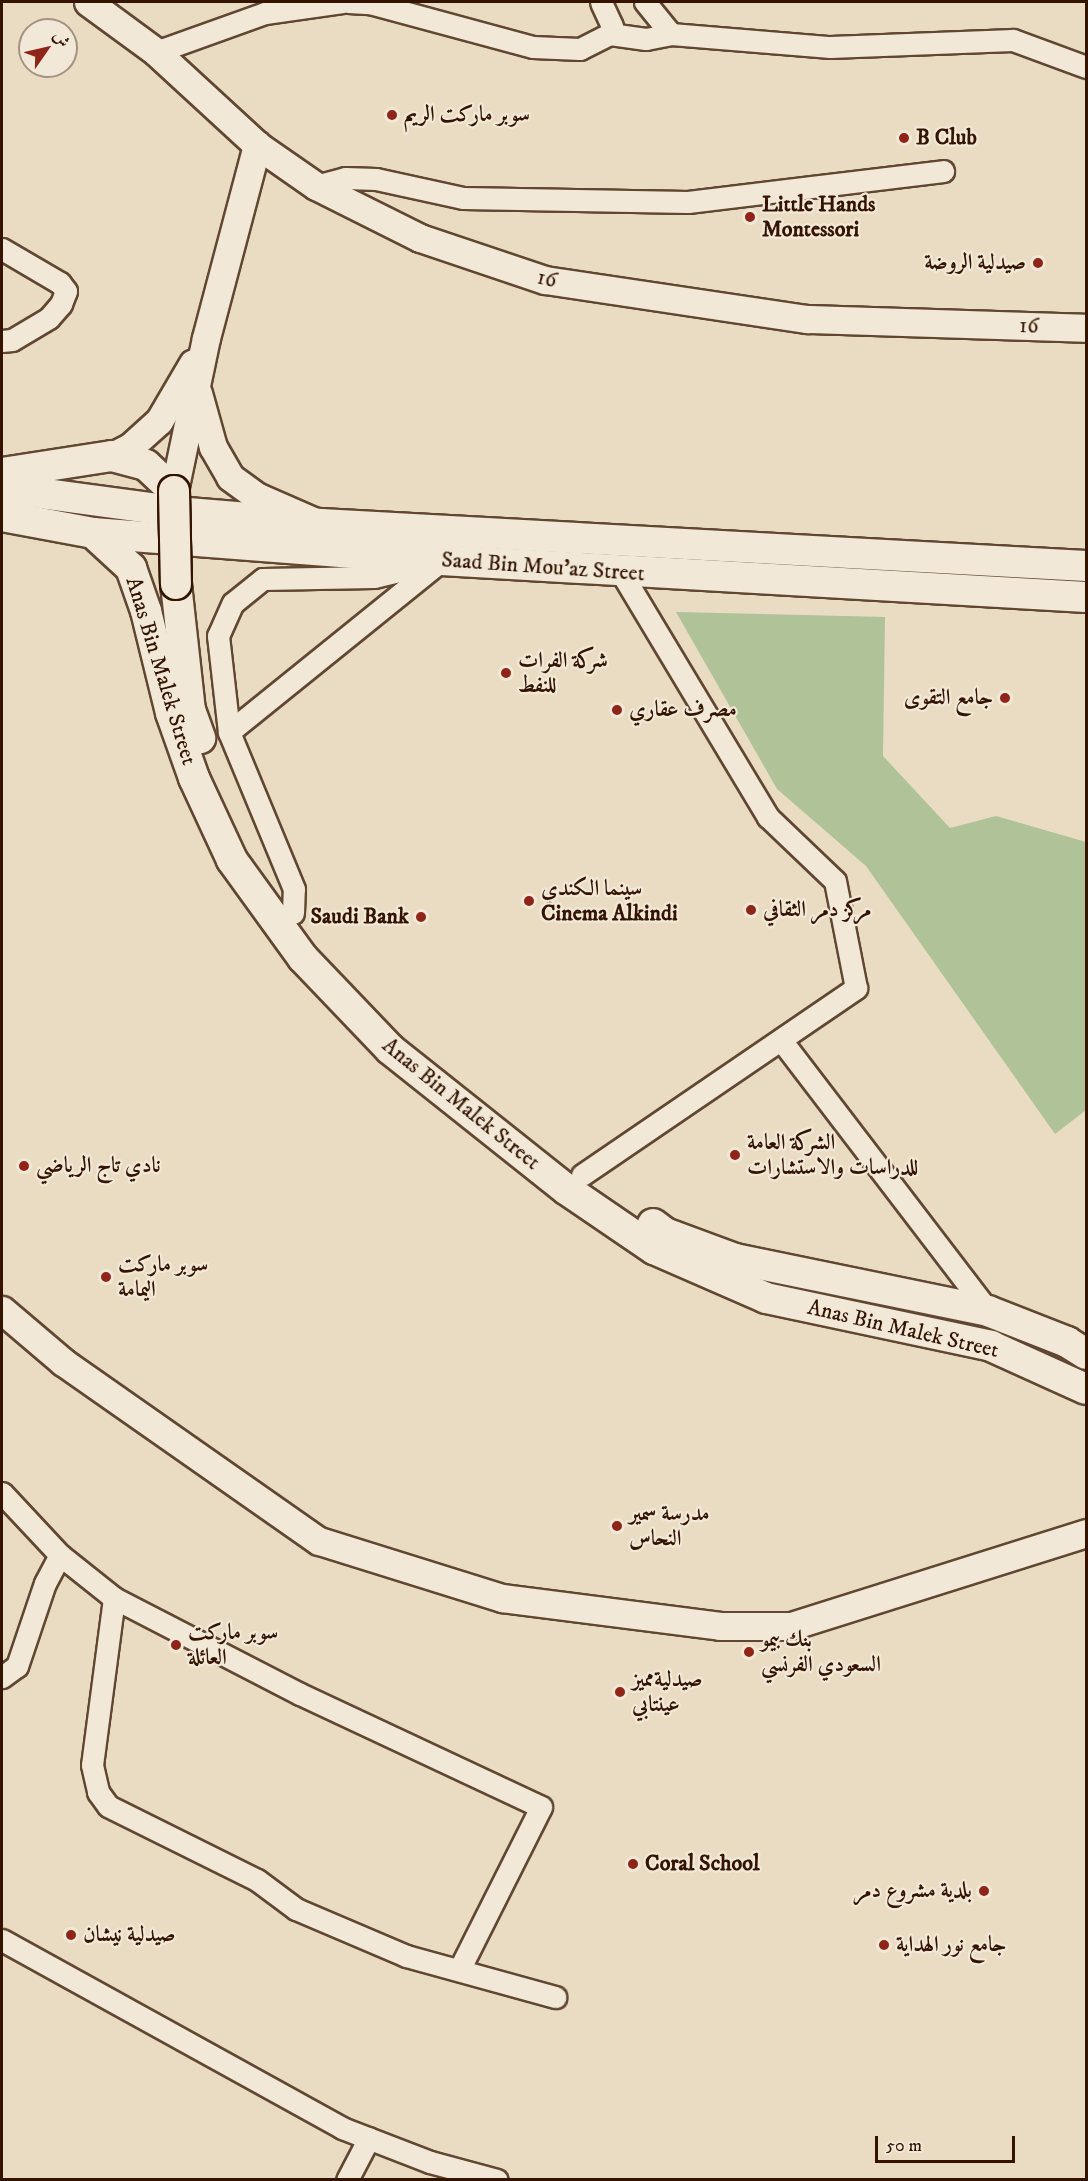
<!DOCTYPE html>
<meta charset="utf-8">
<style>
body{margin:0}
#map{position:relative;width:1088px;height:2181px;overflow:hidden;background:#e9dcc2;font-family:"IM FELL DW Pica",Amiri,serif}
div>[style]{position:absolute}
.green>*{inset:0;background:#b0c298}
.roads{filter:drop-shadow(2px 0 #614631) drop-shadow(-2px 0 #614631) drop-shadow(0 2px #614631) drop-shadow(0 -2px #614631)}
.minor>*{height:21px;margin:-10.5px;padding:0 10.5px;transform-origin:10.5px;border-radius:10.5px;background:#f1e8d7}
.tertiary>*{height:27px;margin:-13.5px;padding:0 13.5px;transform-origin:13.5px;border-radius:13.5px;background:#f1e8d7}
.secondary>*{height:30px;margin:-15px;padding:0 15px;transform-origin:15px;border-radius:15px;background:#f1e8d7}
.bridges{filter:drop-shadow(2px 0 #341401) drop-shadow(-2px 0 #341401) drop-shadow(0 2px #341401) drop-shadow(0 -2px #341401)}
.secondary-bridge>*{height:30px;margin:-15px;padding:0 15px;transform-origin:15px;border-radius:15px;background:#f1e8d7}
.dots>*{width:16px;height:16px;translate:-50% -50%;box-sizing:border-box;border:3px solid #f1e8d7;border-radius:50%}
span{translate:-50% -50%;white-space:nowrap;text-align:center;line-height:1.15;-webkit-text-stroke:4.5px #f1e8d7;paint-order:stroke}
.poi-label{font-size:22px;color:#341401;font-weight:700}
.left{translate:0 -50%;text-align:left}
.right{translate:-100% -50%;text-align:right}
.street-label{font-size:22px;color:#341401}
.frame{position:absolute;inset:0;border:3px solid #341401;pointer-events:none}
.north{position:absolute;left:18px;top:18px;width:60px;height:60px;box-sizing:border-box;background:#f1e8d7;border:2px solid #a59381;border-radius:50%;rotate:56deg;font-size:16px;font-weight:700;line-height:24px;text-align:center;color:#341401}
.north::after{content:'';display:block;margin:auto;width:21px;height:27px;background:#8f2418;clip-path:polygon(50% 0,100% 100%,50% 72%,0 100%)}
.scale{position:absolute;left:875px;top:2136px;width:140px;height:27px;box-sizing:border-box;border:3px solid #341401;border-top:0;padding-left:8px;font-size:18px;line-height:21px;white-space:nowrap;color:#341401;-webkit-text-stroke:4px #f1e8d7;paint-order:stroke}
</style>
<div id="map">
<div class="green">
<div style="clip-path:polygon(676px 612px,885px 617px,883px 756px,950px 828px,996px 816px,1086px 842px,1086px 1110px,1055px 1134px,866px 866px,777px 789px)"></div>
</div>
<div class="roads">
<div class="minor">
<div style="left:348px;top:2px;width:22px;rotate:3deg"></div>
<div style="left:370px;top:3px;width:169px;rotate:15.1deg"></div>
<div style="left:533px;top:47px;width:47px;rotate:2.4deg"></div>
<div style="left:580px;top:49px;width:34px;rotate:-27deg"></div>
<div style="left:610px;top:34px;width:8px;rotate:-76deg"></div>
<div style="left:612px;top:26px;width:26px;rotate:-115deg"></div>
<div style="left:645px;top:2px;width:41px;rotate:50.9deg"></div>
<div style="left:610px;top:34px;width:36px;rotate:8deg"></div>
<div style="left:646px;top:39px;width:25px;rotate:-11deg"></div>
<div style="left:671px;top:34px;width:160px;rotate:4.7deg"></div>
<div style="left:830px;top:47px;width:183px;rotate:-2.2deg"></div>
<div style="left:1013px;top:40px;width:78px;rotate:20.3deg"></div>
<div style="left:156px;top:52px;width:116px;rotate:-19.7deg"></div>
<div style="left:265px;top:13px;width:78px;rotate:-8.1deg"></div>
<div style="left:316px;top:186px;width:30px;rotate:-15deg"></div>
<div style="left:345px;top:178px;width:31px;rotate:2deg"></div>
<div style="left:376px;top:179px;width:89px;rotate:12.3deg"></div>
<div style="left:463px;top:198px;width:225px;rotate:1deg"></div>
<div style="left:688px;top:202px;width:257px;rotate:-6.9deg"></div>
<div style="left:2px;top:249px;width:67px;rotate:30.4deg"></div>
<div style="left:60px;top:283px;width:10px;rotate:53deg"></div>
<div style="left:66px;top:291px;width:14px;rotate:111deg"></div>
<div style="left:61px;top:304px;width:18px;rotate:131deg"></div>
<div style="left:49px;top:318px;width:43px;rotate:149.3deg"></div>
<div style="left:12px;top:340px;width:10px;rotate:174deg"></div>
<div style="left:229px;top:732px;width:266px;rotate:-38.9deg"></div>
<div style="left:293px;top:913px;width:24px;rotate:-88deg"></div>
<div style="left:294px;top:889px;width:170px;rotate:-112.5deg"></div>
<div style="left:229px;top:732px;width:97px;rotate:-96.5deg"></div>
<div style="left:218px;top:636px;width:36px;rotate:-66deg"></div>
<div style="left:233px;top:603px;width:38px;rotate:-39deg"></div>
<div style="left:263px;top:579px;width:111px;rotate:-1deg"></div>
<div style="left:374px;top:577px;width:51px;rotate:-13.5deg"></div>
<div style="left:781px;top:1040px;width:341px;rotate:52.6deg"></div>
<div style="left:582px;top:1175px;width:332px;rotate:-34.3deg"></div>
<div style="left:856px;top:988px;width:109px;rotate:-101.1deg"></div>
<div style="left:835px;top:881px;width:93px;rotate:-136.3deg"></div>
<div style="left:768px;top:817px;width:286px;rotate:-121deg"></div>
<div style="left:2px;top:1493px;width:85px;rotate:46.9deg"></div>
<div style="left:60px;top:1555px;width:32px;rotate:118deg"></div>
<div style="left:45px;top:1583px;width:88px;rotate:108.6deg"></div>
<div style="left:17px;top:1666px;width:19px;rotate:144deg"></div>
<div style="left:60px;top:1555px;width:69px;rotate:38.5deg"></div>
<div style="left:114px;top:1598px;width:209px;rotate:27.3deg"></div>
<div style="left:300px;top:1694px;width:266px;rotate:25.1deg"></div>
<div style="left:541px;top:1807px;width:180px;rotate:116.7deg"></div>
<div style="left:114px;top:1598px;width:168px;rotate:97.5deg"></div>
<div style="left:92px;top:1765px;width:28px;rotate:77deg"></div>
<div style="left:98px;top:1792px;width:17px;rotate:54deg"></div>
<div style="left:108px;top:1806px;width:166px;rotate:26.4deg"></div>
<div style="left:257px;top:1880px;width:49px;rotate:36.6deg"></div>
<div style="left:296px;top:1909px;width:120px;rotate:23.1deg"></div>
<div style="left:406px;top:1956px;width:155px;rotate:15.4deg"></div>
<div style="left:2px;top:1940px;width:389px;rotate:28.9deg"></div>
<div style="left:342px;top:2128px;width:94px;rotate:21.1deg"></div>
<div style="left:430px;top:2162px;width:69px;rotate:15deg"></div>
<div style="left:347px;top:2180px;width:47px;rotate:-62.4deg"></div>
</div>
<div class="tertiary">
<div style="left:88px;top:2px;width:84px;rotate:36.3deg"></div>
<div style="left:156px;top:52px;width:137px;rotate:42.6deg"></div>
<div style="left:257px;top:145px;width:72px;rotate:34.8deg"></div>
<div style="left:316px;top:186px;width:116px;rotate:26.6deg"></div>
<div style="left:420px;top:238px;width:132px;rotate:18.6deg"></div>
<div style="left:545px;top:280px;width:265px;rotate:8.5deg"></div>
<div style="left:807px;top:319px;width:279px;rotate:1.8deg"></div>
<div style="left:198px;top:393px;width:56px;rotate:74.5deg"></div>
<div style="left:213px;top:447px;width:34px;rotate:60deg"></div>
<div style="left:230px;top:477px;width:34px;rotate:36deg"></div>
<div style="left:258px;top:497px;width:58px;rotate:23.5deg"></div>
<div style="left:112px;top:456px;width:20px;rotate:-27deg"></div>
<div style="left:130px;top:447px;width:39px;rotate:-42deg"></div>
<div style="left:159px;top:421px;width:67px;rotate:-59.6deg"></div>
<div style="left:174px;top:491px;width:156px;rotate:-78.2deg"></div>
<div style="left:206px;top:338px;width:200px;rotate:-75.2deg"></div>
<div style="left:2px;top:1310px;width:80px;rotate:40.4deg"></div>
<div style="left:63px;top:1362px;width:312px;rotate:35deg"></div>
<div style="left:319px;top:1541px;width:192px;rotate:17.3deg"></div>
<div style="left:502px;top:1598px;width:220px;rotate:7.3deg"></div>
<div style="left:720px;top:1626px;width:71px"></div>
<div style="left:791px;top:1626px;width:309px;rotate:-17.5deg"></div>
</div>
<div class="secondary">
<div style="left:2px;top:473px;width:111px;rotate:-8.8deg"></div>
<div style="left:112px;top:456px;width:35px;rotate:15deg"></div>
<div style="left:146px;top:465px;width:38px;rotate:43deg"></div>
<div style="left:2px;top:488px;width:188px;rotate:7.7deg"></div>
<div style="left:188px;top:513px;width:133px;rotate:4.7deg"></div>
<div style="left:321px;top:524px;width:766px;rotate:3.14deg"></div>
<div style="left:2px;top:516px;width:93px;rotate:10.6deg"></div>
<div style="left:93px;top:533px;width:349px;rotate:4.4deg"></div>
<div style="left:441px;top:560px;width:646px;rotate:3.28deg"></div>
<div style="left:93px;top:533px;width:52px;rotate:42.6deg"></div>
<div style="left:131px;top:568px;width:46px;rotate:70.8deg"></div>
<div style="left:146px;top:611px;width:105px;rotate:76.2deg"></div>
<div style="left:171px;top:713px;width:69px;rotate:70.5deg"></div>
<div style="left:194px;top:778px;width:90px;rotate:65.1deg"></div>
<div style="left:232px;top:860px;width:121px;rotate:54.1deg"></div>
<div style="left:303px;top:958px;width:126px;rotate:46.3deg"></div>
<div style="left:390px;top:1049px;width:225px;rotate:38.5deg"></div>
<div style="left:566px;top:1189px;width:107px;rotate:34.3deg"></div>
<div style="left:654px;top:1249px;width:122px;rotate:23.6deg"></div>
<div style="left:766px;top:1298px;width:230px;rotate:12deg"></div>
<div style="left:991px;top:1346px;width:104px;rotate:24.4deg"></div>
<div style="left:176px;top:584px;width:127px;rotate:83.7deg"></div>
<div style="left:190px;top:710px;width:30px;rotate:70deg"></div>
<div style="left:653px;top:1224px;width:15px;rotate:37deg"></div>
<div style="left:665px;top:1233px;width:75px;rotate:20.4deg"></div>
<div style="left:735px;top:1259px;width:258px;rotate:11.6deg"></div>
<div style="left:988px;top:1311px;width:85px;rotate:21.4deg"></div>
<div style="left:1067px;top:1342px;width:22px;rotate:32deg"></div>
</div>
</div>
<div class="bridges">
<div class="secondary-bridge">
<div style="left:174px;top:491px;width:93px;rotate:88.8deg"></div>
</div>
</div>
<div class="dots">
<div style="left:392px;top:115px;background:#8f2418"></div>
<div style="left:904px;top:138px;background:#8f2418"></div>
<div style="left:750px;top:217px;background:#8f2418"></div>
<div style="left:1038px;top:263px;background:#8f2418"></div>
<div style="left:506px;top:673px;background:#8f2418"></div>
<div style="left:1005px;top:698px;background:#8f2418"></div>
<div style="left:617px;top:710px;background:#8f2418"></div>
<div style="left:529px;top:901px;background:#8f2418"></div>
<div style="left:751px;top:910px;background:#8f2418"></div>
<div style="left:421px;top:917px;background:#8f2418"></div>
<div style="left:735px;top:1155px;background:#8f2418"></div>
<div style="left:24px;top:1166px;background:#8f2418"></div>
<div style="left:106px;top:1277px;background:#8f2418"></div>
<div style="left:617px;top:1526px;background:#8f2418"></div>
<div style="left:176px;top:1645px;background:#8f2418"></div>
<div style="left:749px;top:1652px;background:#8f2418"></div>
<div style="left:620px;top:1692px;background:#8f2418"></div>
<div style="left:633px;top:1864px;background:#8f2418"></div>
<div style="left:984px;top:1891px;background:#8f2418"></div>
<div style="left:71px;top:1935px;background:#8f2418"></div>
<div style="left:884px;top:1945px;background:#8f2418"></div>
</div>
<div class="poi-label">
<span class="left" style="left:404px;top:115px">سوبر ماركت الريم</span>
<span class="left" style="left:916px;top:138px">B Club</span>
<span class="left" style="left:762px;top:217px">Little Hands<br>Montessori</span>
<span class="right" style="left:1026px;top:263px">صيدلية الروضة</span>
<span class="left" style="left:518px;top:673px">شركة الفرات<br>للنفط</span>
<span class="right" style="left:993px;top:698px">جامع التقوى</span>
<span class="left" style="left:629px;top:710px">مصرف عقاري</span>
<span class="left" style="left:541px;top:901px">سينما الكندي<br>Cinema Alkindi</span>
<span class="left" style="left:763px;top:910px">مركز دمر الثقافي</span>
<span class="right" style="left:409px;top:917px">Saudi Bank</span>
<span class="left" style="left:747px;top:1155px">الشركة العامة<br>للدراسات والاستشارات</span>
<span class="left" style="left:36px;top:1166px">نادي تاج الرياضي</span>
<span class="left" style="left:118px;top:1277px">سوبر ماركت<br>اليمامة</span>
<span class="left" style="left:629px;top:1526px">مدرسة سمير<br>النحاس</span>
<span class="left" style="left:188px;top:1645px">سوبر ماركت<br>العائلة</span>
<span class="left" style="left:761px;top:1652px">بنك بيمو<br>السعودي الفرنسي</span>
<span class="left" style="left:632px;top:1692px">صيدليةمميز<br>عينتابي</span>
<span class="left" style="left:645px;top:1864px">Coral School</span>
<span class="right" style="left:972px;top:1891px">بلدية مشروع دمر</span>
<span class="left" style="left:83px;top:1935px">صيدلية نيشان</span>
<span class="left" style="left:896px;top:1945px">جامع نور الهداية</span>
</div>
<div class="street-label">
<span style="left:547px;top:279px;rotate:13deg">16</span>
<span style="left:1029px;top:326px;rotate:2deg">16</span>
<span style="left:543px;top:567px;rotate:4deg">Saad Bin Mou'az Street</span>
<span style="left:161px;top:671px;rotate:73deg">Anas Bin Malek Street</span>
<span style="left:461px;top:1104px;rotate:39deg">Anas Bin Malek Street</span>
<span style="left:903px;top:1329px;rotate:13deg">Anas Bin Malek Street</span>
</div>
<div class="frame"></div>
<div class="north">ش</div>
<div class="scale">50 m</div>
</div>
